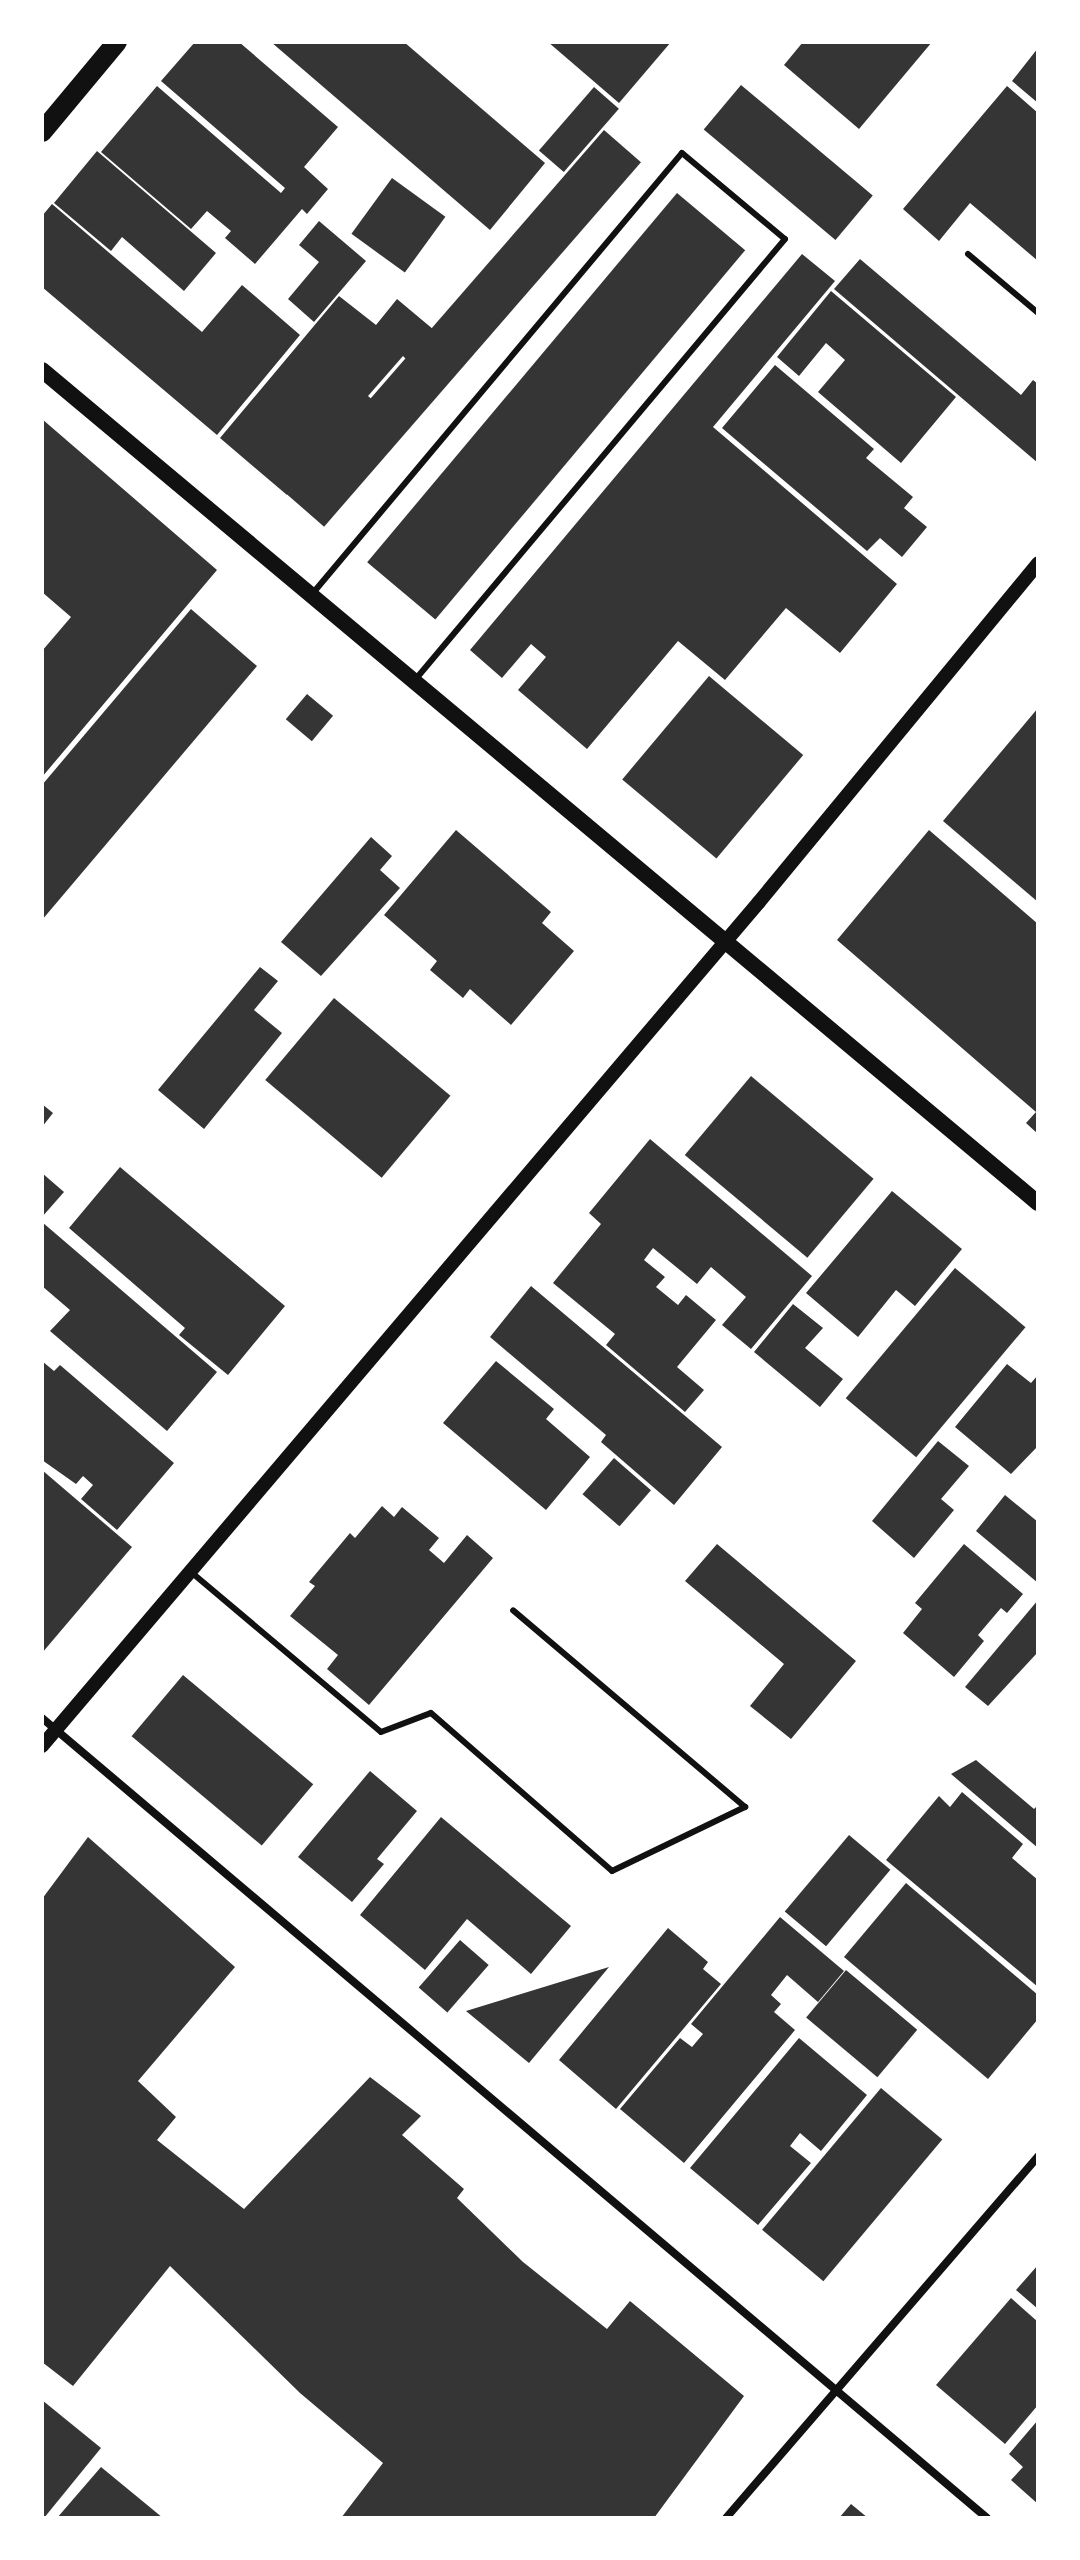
<!DOCTYPE html>
<style>
body{margin:0}
#map{position:relative;width:1080px;height:2560px;overflow:hidden;background:#fff;font-family:"Alegreya Sans",sans-serif}
div>[style]{position:absolute}
.building>*{inset:0;background:#353535;transform-origin:0 0}
.service>*{height:6px;margin:-3px;padding:0 3px;transform-origin:3px;border-radius:3px;background:#111}
.minor>*{height:8px;margin:-4px;padding:0 4px;transform-origin:4px;border-radius:4px;background:#111}
.tertiary>*{height:14px;margin:-7px;padding:0 7px;transform-origin:7px;border-radius:7px;background:#111}
.secondary>*{height:16px;margin:-8px;padding:0 8px;transform-origin:8px;border-radius:8px;background:#111}
.primary>*{height:20px;margin:-10px;padding:0 10px;transform-origin:10px;border-radius:10px;background:#111}
span{translate:-50% -50%;white-space:nowrap;text-align:center;line-height:1.15;-webkit-text-stroke:8px #fff;paint-order:stroke}
.frame{position:absolute;inset:0;border:44px solid #fff;pointer-events:none}
</style>
<div id="map">
<div class="building">
<div style="clip-path:polygon(195px 42px,239px 42px,338px 127px,304px 167px,328px 189px,307px 214px,302px 209px,255px 264px,225px 238px,231px 231px,207px 211px,191px 229px,101px 152px,157px 86px,281px 193px,285px 188px,161px 81px)"></div>
<div style="clip-path:polygon(271px 42px,404px 42px,545px 163px,490px 230px)"></div>
<div style="clip-path:polygon(548px 42px,671px 42px,619px 103px)"></div>
<div style="clip-path:polygon(803px 42px,932px 42px,859px 129px,784px 65px)"></div>
<div style="clip-path:polygon(1038px 48px,1038px 103px,1012px 81px)"></div>
<div style="left:741px;top:85px;width:172px;height:58px;rotate:40deg"></div>
<div style="clip-path:polygon(1007px 86px,1038px 113px,1038px 261px,970px 203px,939px 241px,903px 209px)"></div>
<div style="left:594px;top:87px;width:33px;height:84px;rotate:41deg"></div>
<div style="left:604px;top:130px;width:49px;height:483px;rotate:41deg"></div>
<div style="clip-path:polygon(97px 151px,216px 253px,184px 291px,122px 237px,111px 251px,54px 203px)"></div>
<div style="left:392px;top:178px;width:66px;height:69px;rotate:36deg"></div>
<div style="left:677px;top:193px;width:89px;height:482px;rotate:40deg"></div>
<div style="clip-path:polygon(52px 204px,202px 332px,242px 285px,300px 335px,217px 435px,42px 287px,42px 216px)"></div>
<div style="clip-path:polygon(319px 221px,366px 261px,314px 322px,288px 299px,319px 262px,299px 245px)"></div>
<div style="clip-path:polygon(802px 254px,835px 281px,713px 427px,897px 584px,840px 653px,786px 608px,725px 680px,678px 641px,587px 749px,518px 690px,546px 657px,531px 644px,502px 678px,470px 650px)"></div>
<div style="clip-path:polygon(860px 259px,1021px 395px,1033px 380px,1038px 384px,1038px 463px,834px 289px)"></div>
<div style="clip-path:polygon(831px 291px,956px 397px,901px 463px,818px 392px,845px 360px,826px 343px,799px 376px,777px 357px)"></div>
<div style="clip-path:polygon(339px 296px,376px 325px,397px 299px,434px 330px,408px 361px,403px 356px,368px 396px,374px 401px,287px 495px,220px 438px)"></div>
<div style="clip-path:polygon(775px 365px,874px 449px,866px 458px,913px 497px,904px 508px,927px 527px,902px 557px,880px 538px,867px 551px,722px 428px)"></div>
<div style="clip-path:polygon(42px 419px,217px 570px,42px 777px,42px 651px,71px 617px,42px 592px)"></div>
<div style="clip-path:polygon(191px 609px,257px 666px,42px 920px,42px 785px)"></div>
<div style="left:709px;top:676px;width:123px;height:135px;rotate:40deg"></div>
<div style="left:307px;top:694px;width:34px;height:33px;rotate:40deg"></div>
<div style="clip-path:polygon(1038px 708px,1038px 902px,943px 821px)"></div>
<div style="clip-path:polygon(456px 830px,551px 912px,542px 923px,574px 951px,511px 1025px,470px 989px,463px 998px,430px 970px,437px 961px,384px 915px)"></div>
<div style="clip-path:polygon(929px 830px,1038px 924px,1038px 1134px,1026px 1123px,1036px 1112px,837px 940px)"></div>
<div style="clip-path:polygon(371px 837px,392px 856px,380px 870px,400px 888px,321px 976px,281px 942px)"></div>
<div style="clip-path:polygon(260px 967px,278px 981px,254px 1010px,282px 1033px,204px 1129px,158px 1090px)"></div>
<div style="left:334px;top:998px;width:152px;height:107px;rotate:40deg"></div>
<div style="left:751px;top:1076px;width:160px;height:103px;rotate:40deg"></div>
<div style="clip-path:polygon(42px 1104px,53px 1113px,42px 1127px)"></div>
<div style="clip-path:polygon(650px 1139px,812px 1276px,751px 1349px,722px 1325px,746px 1297px,711px 1267px,697px 1284px,653px 1248px,644px 1260px,665px 1277px,656px 1287px,678px 1305px,686px 1295px,716px 1320px,677px 1367px,704px 1390px,685px 1412px,606px 1345px,615px 1334px,553px 1283px,601px 1224px,589px 1213px)"></div>
<div style="clip-path:polygon(120px 1167px,285px 1306px,228px 1375px,179px 1335px,185px 1328px,69px 1228px)"></div>
<div style="clip-path:polygon(42px 1173px,64px 1192px,42px 1217px)"></div>
<div style="clip-path:polygon(892px 1191px,962px 1249px,915px 1306px,896px 1290px,858px 1337px,806px 1293px)"></div>
<div style="clip-path:polygon(42px 1222px,217px 1372px,167px 1431px,50px 1331px,70px 1310px,42px 1286px)"></div>
<div style="left:955px;top:1268px;width:92px;height:170px;rotate:40deg"></div>
<div style="clip-path:polygon(531px 1286px,722px 1447px,674px 1505px,601px 1442px,606px 1435px,490px 1337px)"></div>
<div style="clip-path:polygon(793px 1304px,823px 1328px,805px 1348px,843px 1379px,820px 1407px,754px 1352px)"></div>
<div style="clip-path:polygon(42px 1361px,54px 1371px,60px 1365px,174px 1463px,117px 1530px,81px 1499px,93px 1485px,83px 1476px,76px 1484px,42px 1460px)"></div>
<div style="clip-path:polygon(496px 1361px,554px 1409px,546px 1419px,590px 1457px,546px 1510px,443px 1423px)"></div>
<div style="clip-path:polygon(1007px 1364px,1031px 1383px,1038px 1375px,1038px 1446px,1011px 1474px,955px 1427px)"></div>
<div style="clip-path:polygon(938px 1441px,969px 1466px,941px 1499px,954px 1510px,914px 1558px,872px 1521px)"></div>
<div style="left:614px;top:1458px;width:49px;height:48px;rotate:41deg"></div>
<div style="clip-path:polygon(42px 1470px,132px 1547px,42px 1653px)"></div>
<div style="clip-path:polygon(1005px 1495px,1038px 1522px,1038px 1583px,976px 1531px)"></div>
<div style="clip-path:polygon(382px 1506px,394px 1517px,402px 1507px,439px 1538px,429px 1550px,444px 1563px,467px 1535px,493px 1558px,369px 1705px,327px 1669px,338px 1655px,290px 1616px,315px 1586px,309px 1582px,350px 1533px,355px 1538px)"></div>
<div style="clip-path:polygon(717px 1544px,856px 1661px,791px 1739px,750px 1706px,784px 1664px,685px 1581px)"></div>
<div style="clip-path:polygon(964px 1544px,1023px 1594px,1007px 1613px,1001px 1608px,978px 1635px,984px 1641px,954px 1677px,903px 1633px,922px 1609px,915px 1603px)"></div>
<div style="clip-path:polygon(1038px 1600px,1038px 1652px,988px 1706px,965px 1687px)"></div>
<div style="left:183px;top:1675px;width:170px;height:80px;rotate:40deg"></div>
<div style="clip-path:polygon(976px 1760px,1034px 1809px,1038px 1805px,1038px 1848px,951px 1774px)"></div>
<div style="clip-path:polygon(370px 1771px,417px 1811px,377px 1859px,384px 1864px,352px 1902px,298px 1857px)"></div>
<div style="clip-path:polygon(962px 1792px,1023px 1844px,1012px 1858px,1038px 1880px,1038px 1987px,886px 1860px,939px 1796px,950px 1807px)"></div>
<div style="clip-path:polygon(441px 1817px,571px 1926px,531px 1974px,467px 1919px,425px 1970px,360px 1915px)"></div>
<div style="left:849px;top:1835px;width:54px;height:100px;rotate:40deg"></div>
<div style="clip-path:polygon(88px 1837px,235px 1967px,138px 2081px,176px 2117px,157px 2140px,244px 2209px,370px 2077px,421px 2116px,402px 2135px,464px 2189px,457px 2198px,523px 2262px,607px 2329px,630px 2301px,744px 2396px,654px 2518px,341px 2518px,383px 2463px,300px 2393px,170px 2266px,73px 2386px,42px 2362px,42px 1899px)"></div>
<div style="clip-path:polygon(906px 1883px,1038px 1995px,1038px 2019px,988px 2079px,844px 1957px)"></div>
<div style="clip-path:polygon(780px 1917px,844px 1971px,818px 2002px,787px 1975px,771px 1995px,781px 2004px,774px 2012px,795px 2030px,684px 2163px,620px 2109px,680px 2038px,692px 2047px,703px 2034px,691px 2024px)"></div>
<div style="clip-path:polygon(668px 1928px,708px 1962px,703px 1969px,721px 1984px,616px 2109px,559px 2060px)"></div>
<div style="left:460px;top:1940px;width:38px;height:63px;rotate:41deg"></div>
<div style="clip-path:polygon(609px 1967px,529px 2063px,466px 2011px)"></div>
<div style="left:846px;top:1970px;width:93px;height:62px;rotate:40deg"></div>
<div style="clip-path:polygon(799px 2038px,867px 2095px,821px 2151px,800px 2133px,790px 2146px,811px 2163px,758px 2225px,690px 2168px)"></div>
<div style="left:881px;top:2088px;width:80px;height:185px;rotate:40deg"></div>
<div style="clip-path:polygon(1038px 2265px,1038px 2309px,1016px 2290px)"></div>
<div style="clip-path:polygon(1011px 2298px,1038px 2322px,1038px 2405px,1005px 2444px,936px 2385px)"></div>
<div style="clip-path:polygon(42px 2400px,101px 2448px,44px 2518px,42px 2518px)"></div>
<div style="clip-path:polygon(1038px 2420px,1038px 2504px,1011px 2480px,1023px 2467px,1009px 2454px)"></div>
<div style="clip-path:polygon(101px 2467px,163px 2518px,57px 2518px)"></div>
<div style="clip-path:polygon(851px 2504px,868px 2518px,839px 2518px)"></div>
</div>
<div class="service">
<div style="left:968px;top:254px;width:92px;rotate:40.1deg"></div>
<div style="left:313px;top:593px;width:574px;rotate:-50.02deg"></div>
<div style="left:682px;top:153px;width:134px;rotate:39.9deg"></div>
<div style="left:785px;top:239px;width:576px;rotate:130deg"></div>
<div style="left:191px;top:1572px;width:248px;rotate:40.1deg"></div>
<div style="left:381px;top:1732px;width:53px;rotate:-20.8deg"></div>
<div style="left:431px;top:1713px;width:240px;rotate:41.1deg"></div>
<div style="left:612px;top:1871px;width:148px;rotate:-25.7deg"></div>
<div style="left:745px;top:1807px;width:304px;rotate:-139.7deg"></div>
</div>
<div class="minor">
<div style="left:42px;top:1718px;width:1238px;rotate:40.25deg"></div>
<div style="left:726px;top:2518px;width:478px;rotate:-49.2deg"></div>
</div>
<div class="tertiary">
<div style="left:42px;top:1746px;width:1107px;rotate:-49.65deg"></div>
<div style="left:759px;top:902px;width:439px;rotate:-50.5deg"></div>
</div>
<div class="secondary">
<div style="left:42px;top:370px;width:1298px;rotate:39.91deg"></div>
</div>
<div class="primary">
<div style="left:42px;top:132px;width:117px;rotate:-50.2deg"></div>
</div>
<div class="frame"></div>
</div>
